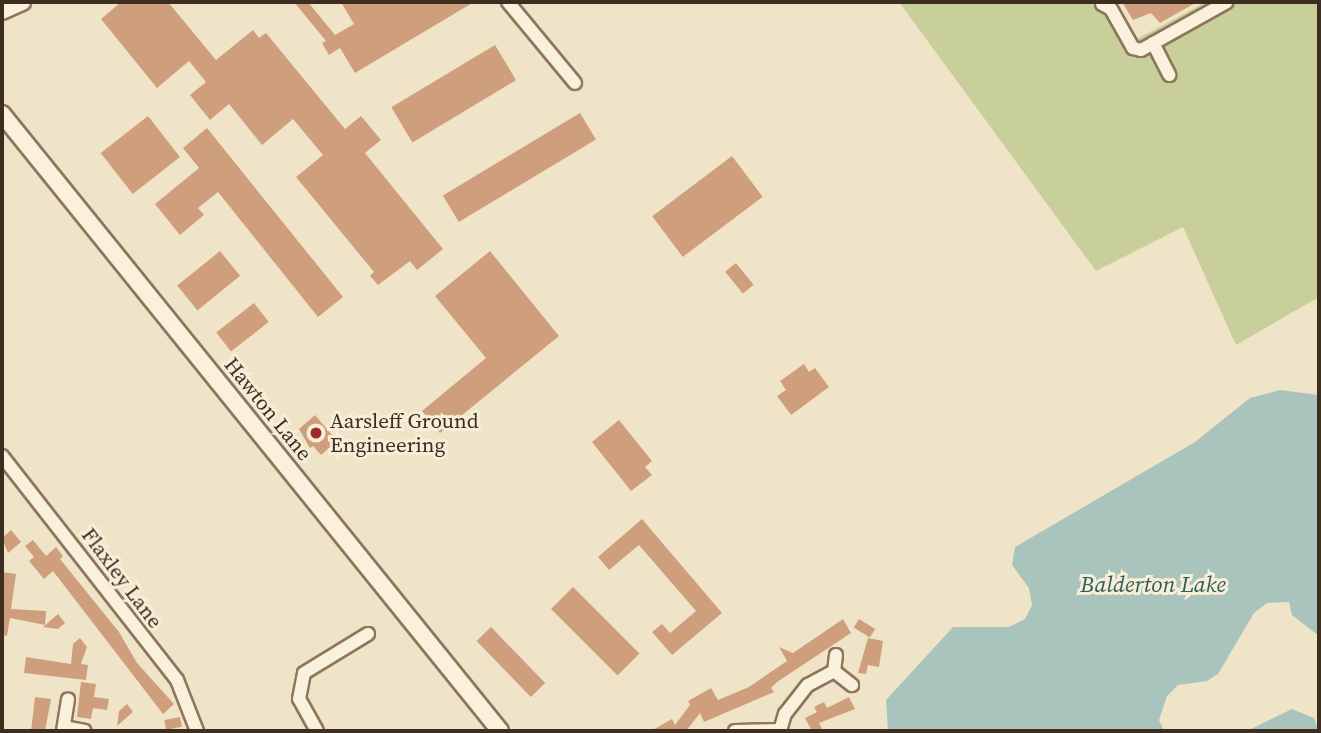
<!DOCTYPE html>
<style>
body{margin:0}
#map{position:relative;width:1321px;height:733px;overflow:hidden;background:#f0e4c8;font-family:"Source Serif 4",serif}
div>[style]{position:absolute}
.green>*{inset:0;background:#c9cf9b}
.water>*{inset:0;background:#a9c4bc}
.building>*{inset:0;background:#cf9f7d;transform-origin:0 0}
.roads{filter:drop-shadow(2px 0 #8d765c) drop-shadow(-2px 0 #8d765c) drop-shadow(0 2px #8d765c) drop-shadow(0 -2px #8d765c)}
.minor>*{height:12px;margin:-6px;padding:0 6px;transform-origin:6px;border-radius:6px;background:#faf1dc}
.tertiary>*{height:16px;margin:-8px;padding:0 8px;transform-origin:8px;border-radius:8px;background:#faf1dc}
.dots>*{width:19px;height:19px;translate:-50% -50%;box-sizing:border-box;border:4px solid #f7eed8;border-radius:50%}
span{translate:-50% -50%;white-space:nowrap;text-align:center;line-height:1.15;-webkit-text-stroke:6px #f7eed8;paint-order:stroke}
.street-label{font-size:21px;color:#3d2e20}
.poi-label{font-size:21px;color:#3d2e20}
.left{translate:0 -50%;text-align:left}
.water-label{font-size:23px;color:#2f5d5a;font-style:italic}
.frame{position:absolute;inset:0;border:4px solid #3d2e20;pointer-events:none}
</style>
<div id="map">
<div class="green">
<div style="clip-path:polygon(899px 2px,1115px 2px,1135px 40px,1206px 2px,1319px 2px,1319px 297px,1236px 345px,1183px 227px,1096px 271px)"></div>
</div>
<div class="water">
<div style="clip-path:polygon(1280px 390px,1319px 395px,1319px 636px,1292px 615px,1289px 602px,1267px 603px,1254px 613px,1218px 674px,1207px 681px,1178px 685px,1167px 696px,1159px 720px,1164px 731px,888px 731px,886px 700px,953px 627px,1009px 627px,1025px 619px,1032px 605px,1029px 588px,1012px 565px,1015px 547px,1195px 442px,1250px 398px)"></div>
<div style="clip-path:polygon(1292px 709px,1314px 718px,1319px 731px,1230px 731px,1251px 729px)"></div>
</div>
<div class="building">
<div style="clip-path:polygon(121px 2px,168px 2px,216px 60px,253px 30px,259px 38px,266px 33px,345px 129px,361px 116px,381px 140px,365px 153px,443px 249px,417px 270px,410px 261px,378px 285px,370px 276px,374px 272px,296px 177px,323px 155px,293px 119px,262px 145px,229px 104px,210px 120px,190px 95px,206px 82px,189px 61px,157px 88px,101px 19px)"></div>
<div style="clip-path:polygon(294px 2px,308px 2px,335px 35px,354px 24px,341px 2px,474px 2px,355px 73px,340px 48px,329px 55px,322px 43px,326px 41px)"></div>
<div style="clip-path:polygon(1122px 2px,1197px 2px,1160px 23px,1151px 13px,1133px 20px)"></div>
<div style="left:495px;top:45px;width:41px;height:121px;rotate:59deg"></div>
<div style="left:580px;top:113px;width:31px;height:160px;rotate:59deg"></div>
<div style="left:148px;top:116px;width:52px;height:60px;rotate:52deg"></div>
<div style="clip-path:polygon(207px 128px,343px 297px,318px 317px,218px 192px,198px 208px,204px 215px,180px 235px,155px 204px,199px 168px,183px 148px)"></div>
<div style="left:732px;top:156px;width:51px;height:100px;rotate:53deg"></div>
<div style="left:220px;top:251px;width:32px;height:55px;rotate:51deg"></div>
<div style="clip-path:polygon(490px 251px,559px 336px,440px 433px,422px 411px,486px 358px,435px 296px)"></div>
<div style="left:736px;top:263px;width:28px;height:14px;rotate:51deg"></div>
<div style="left:254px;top:303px;width:24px;height:48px;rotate:52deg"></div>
<div style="clip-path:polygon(804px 364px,809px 372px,815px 368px,829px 387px,791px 415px,777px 396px,786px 390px,780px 381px)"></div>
<div style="clip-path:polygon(315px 415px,337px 441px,321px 455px,313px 446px,310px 448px,299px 429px)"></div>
<div style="clip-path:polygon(619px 420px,652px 461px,645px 467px,652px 475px,631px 491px,592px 442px)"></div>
<div style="clip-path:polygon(642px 519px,722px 613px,672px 655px,652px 632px,662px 624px,670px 633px,696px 611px,639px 545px,609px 570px,598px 557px)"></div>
<div style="clip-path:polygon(11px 530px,21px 542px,8px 553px,2px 538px)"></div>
<div style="clip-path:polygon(33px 540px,46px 556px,56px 547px,63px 556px,60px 559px,119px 632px,137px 663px,174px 704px,163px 714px,53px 571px,44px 579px,29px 561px,34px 557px,25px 546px)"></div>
<div style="clip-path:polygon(2px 572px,16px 574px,11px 609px,46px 611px,45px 625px,10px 618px,7px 636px,2px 635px)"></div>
<div style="left:573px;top:587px;width:94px;height:31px;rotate:45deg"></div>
<div style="clip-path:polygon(58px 614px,65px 623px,58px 629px,43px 627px)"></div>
<div style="clip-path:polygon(843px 619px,851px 633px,777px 682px,771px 688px,774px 692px,704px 722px,700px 713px,686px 731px,651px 731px,672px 719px,675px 725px,690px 705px,688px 701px,711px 688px,718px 700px,749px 687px,787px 661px,779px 647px,793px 653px)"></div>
<div style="left:859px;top:619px;width:19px;height:10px;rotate:32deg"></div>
<div style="left:491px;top:627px;width:78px;height:20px;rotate:46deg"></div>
<div style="clip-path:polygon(80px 638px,87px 647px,81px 664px,88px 665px,86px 680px,24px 673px,26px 657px,71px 664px,73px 644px)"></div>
<div style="clip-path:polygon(868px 638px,883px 641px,879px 667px,868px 665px,866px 674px,858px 673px)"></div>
<div style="clip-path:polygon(81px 682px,96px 684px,94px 697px,109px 699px,107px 710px,93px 708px,91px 719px,77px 717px)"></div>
<div style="clip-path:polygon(35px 697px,51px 699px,45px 731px,31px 731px)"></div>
<div style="clip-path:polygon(849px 697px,855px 709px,819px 723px,823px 731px,812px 731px,805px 718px,817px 712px,814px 707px,824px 702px,827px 708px)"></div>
<div style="clip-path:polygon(127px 704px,133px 712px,117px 726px,119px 711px)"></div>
<div style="left:180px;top:717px;width:10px;height:16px;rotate:79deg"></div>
</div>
<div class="roads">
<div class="minor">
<div style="left:508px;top:2px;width:105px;rotate:50.4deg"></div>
<div style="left:1102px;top:4px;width:10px;rotate:29deg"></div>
<div style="left:1111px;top:9px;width:45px;rotate:60.6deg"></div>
<div style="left:1133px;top:48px;width:8px;rotate:14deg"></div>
<div style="left:1141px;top:50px;width:98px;rotate:-29.2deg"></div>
<div style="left:1153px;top:43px;width:36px;rotate:63deg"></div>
<div style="left:2px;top:456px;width:284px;rotate:52deg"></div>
<div style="left:177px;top:680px;width:55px;rotate:68.6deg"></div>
<div style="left:836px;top:655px;width:16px;rotate:97deg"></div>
<div style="left:834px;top:671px;width:23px;rotate:38deg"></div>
<div style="left:64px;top:727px;width:21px;rotate:11deg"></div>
<div style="left:63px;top:731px;width:32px;rotate:-81deg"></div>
<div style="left:317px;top:731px;width:37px;rotate:-119deg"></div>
<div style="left:299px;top:699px;width:26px;rotate:-79deg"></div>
<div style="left:304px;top:673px;width:75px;rotate:-31.4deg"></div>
<div style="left:735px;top:731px;width:45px;rotate:-1.3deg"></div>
<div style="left:780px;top:731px;width:18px;rotate:-74deg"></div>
<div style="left:785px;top:714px;width:37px;rotate:-52deg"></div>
<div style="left:808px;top:685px;width:30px;rotate:-28deg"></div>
</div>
<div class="tertiary">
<div style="left:2px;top:11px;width:22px;rotate:-24deg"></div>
<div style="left:2px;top:114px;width:793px;rotate:51.09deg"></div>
</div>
</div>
<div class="dots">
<div style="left:316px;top:433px;background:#9e2a2b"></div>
</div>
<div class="street-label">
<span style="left:268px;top:409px;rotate:51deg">Hawton Lane</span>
<span style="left:122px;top:578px;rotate:53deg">Flaxley Lane</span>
</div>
<div class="poi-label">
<span class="left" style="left:330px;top:433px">Aarsleff Ground<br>Engineering</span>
</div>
<div class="water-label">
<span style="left:1153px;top:584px">Balderton Lake</span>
</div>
<div class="frame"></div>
</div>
